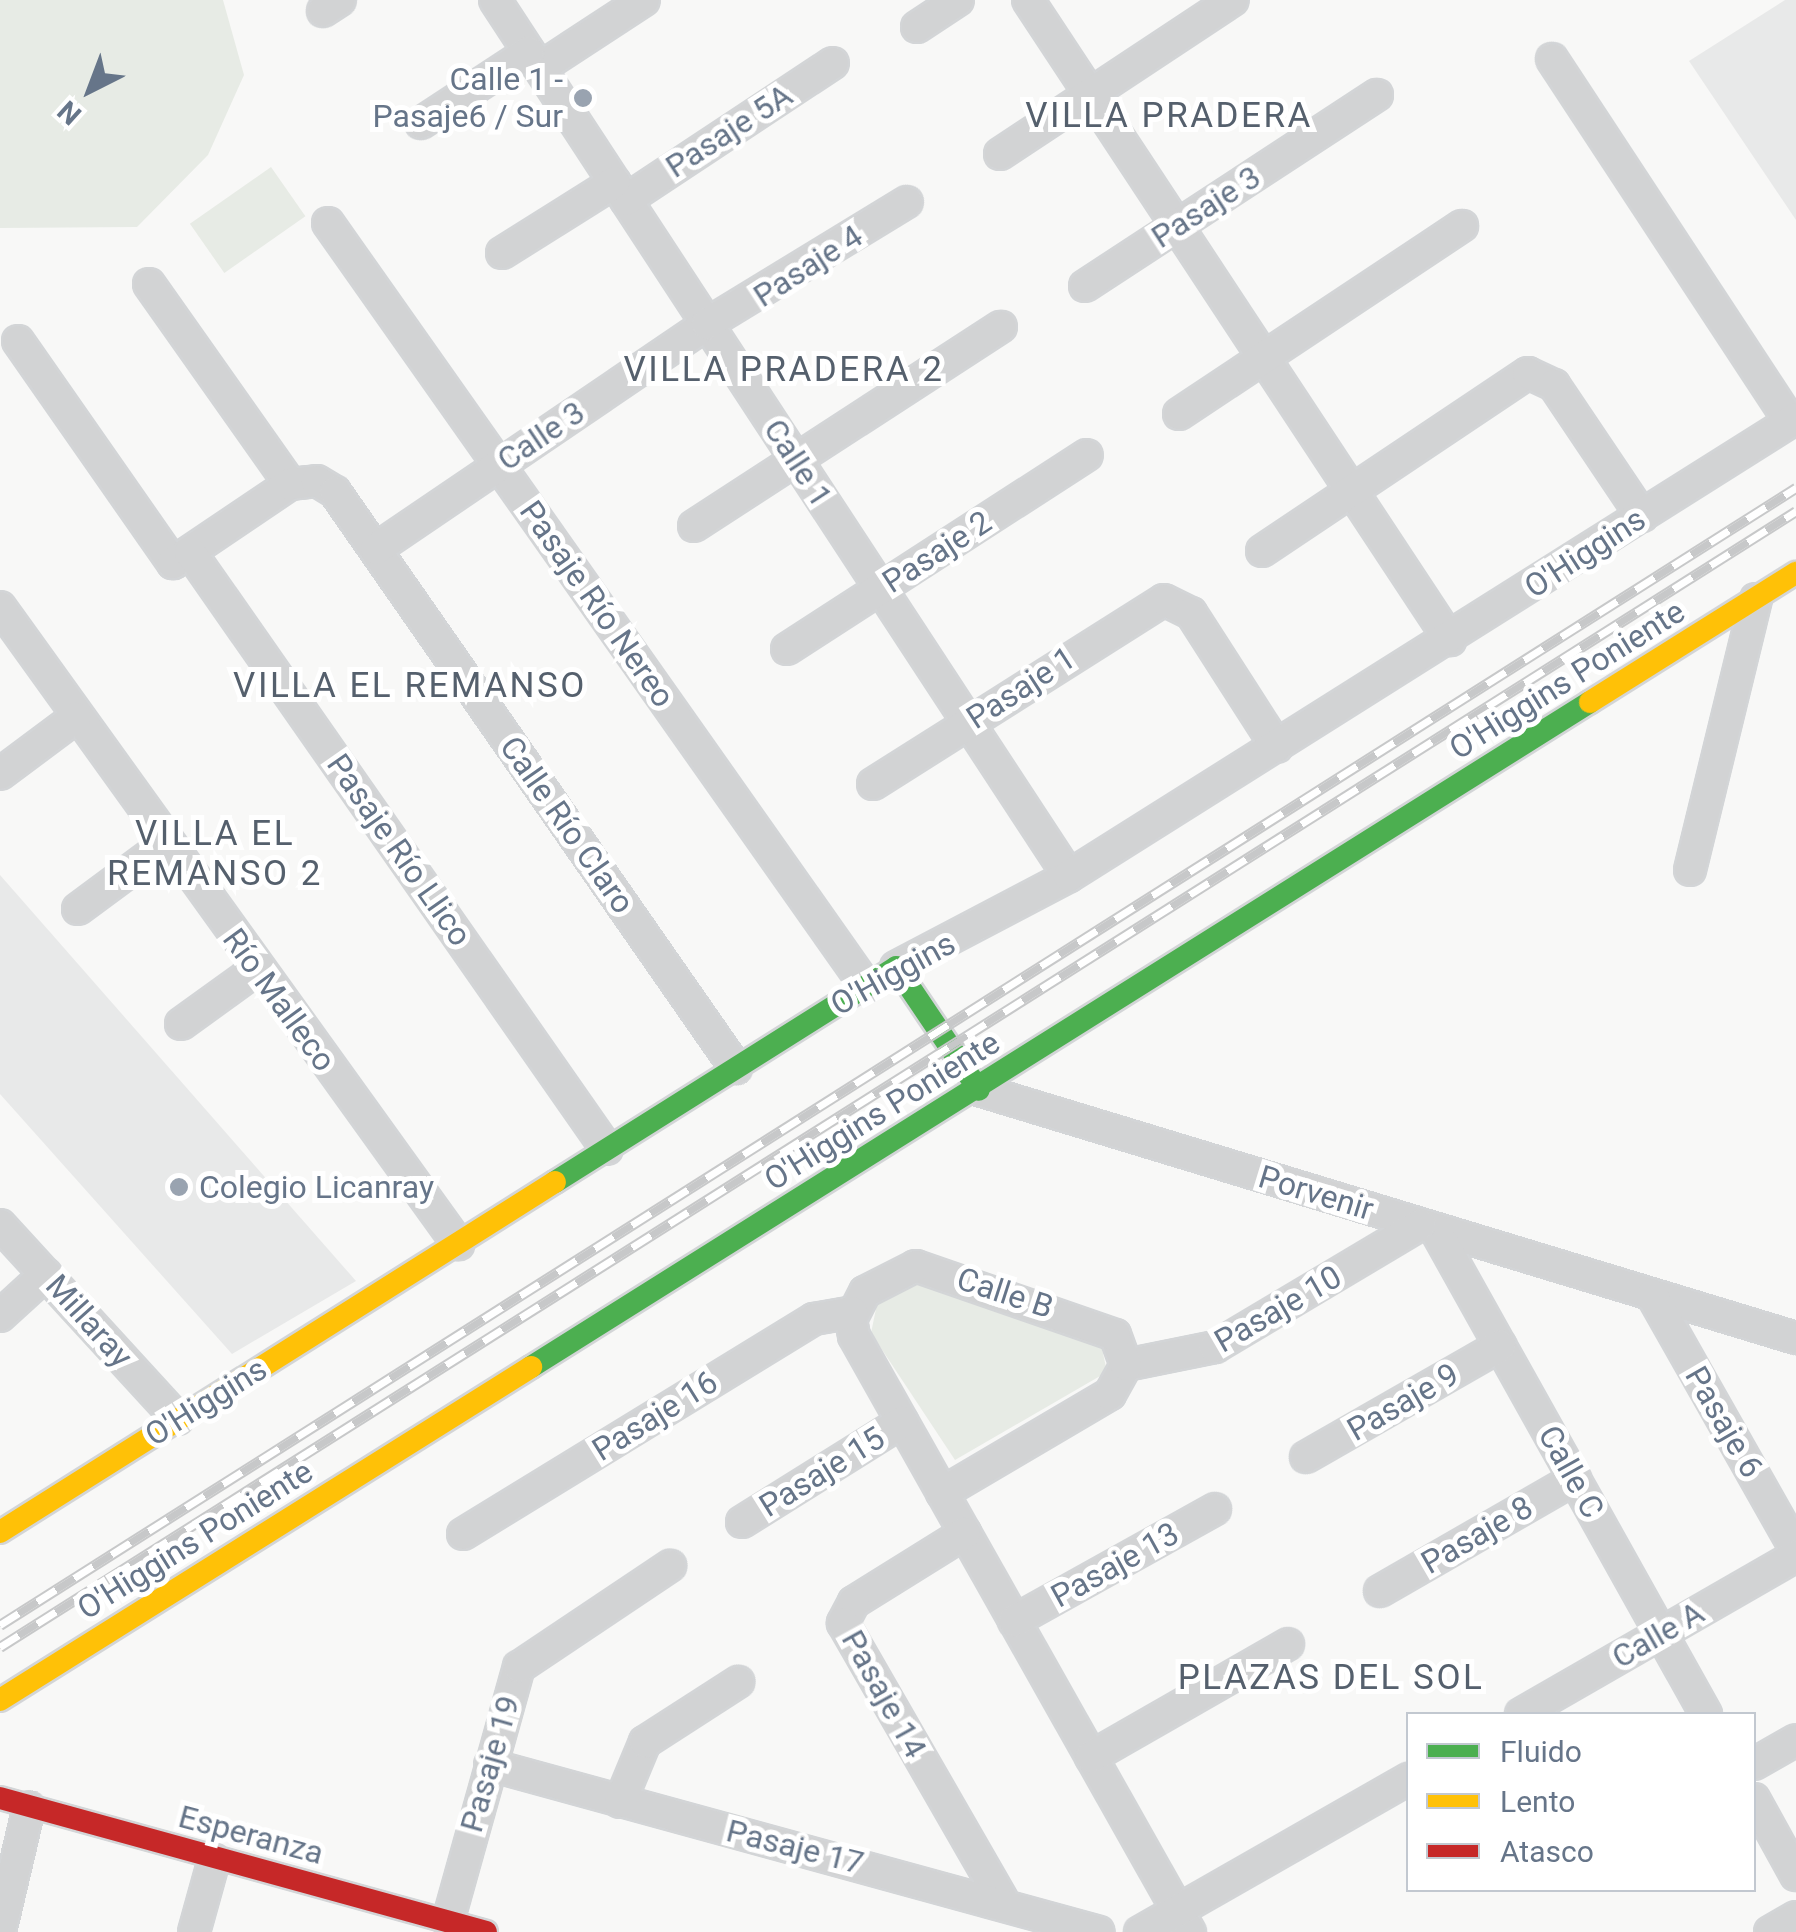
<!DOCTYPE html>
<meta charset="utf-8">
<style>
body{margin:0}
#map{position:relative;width:1796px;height:1932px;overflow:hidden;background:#f8f8f7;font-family:Roboto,sans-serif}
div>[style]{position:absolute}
.built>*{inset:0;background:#e8e9e9}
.green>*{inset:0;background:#e7ebe5;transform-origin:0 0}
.roads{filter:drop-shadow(2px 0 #d3d5d7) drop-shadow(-2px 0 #d3d5d7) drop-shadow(0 2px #d3d5d7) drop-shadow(0 -2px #d3d5d7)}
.street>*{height:30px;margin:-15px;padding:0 15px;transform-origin:15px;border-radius:15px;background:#d2d3d4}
.fast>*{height:22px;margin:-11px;padding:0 11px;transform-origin:11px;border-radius:11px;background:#4caf50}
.slow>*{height:22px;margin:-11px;padding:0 11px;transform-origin:11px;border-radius:11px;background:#ffc107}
.jam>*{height:22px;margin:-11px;padding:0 11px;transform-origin:11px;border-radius:11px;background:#c62828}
.rail>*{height:11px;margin-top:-5.5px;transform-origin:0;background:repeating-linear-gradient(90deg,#fff 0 22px,#c7c8c9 0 44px);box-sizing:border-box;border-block:2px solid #c7c8c9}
.dots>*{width:28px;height:28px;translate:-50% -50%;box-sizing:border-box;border:5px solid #fff;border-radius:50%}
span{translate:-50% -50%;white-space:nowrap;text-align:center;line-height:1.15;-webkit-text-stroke:10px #fff;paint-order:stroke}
.poi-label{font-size:32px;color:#667589}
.right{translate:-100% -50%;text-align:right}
.left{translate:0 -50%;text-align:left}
.street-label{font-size:32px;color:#667589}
.neighbourhood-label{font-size:35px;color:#55606d;letter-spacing:2.5px}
.legend{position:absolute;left:1406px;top:1712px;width:350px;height:180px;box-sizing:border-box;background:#fff;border:2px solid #c2c8d0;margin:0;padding:12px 18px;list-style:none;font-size:30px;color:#667589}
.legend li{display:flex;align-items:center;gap:20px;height:50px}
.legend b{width:50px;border:2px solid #c2c8d0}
.north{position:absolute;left:40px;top:40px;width:100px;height:100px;-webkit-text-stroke:8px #fff;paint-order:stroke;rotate:222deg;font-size:28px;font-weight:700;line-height:40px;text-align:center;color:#667589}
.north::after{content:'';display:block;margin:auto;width:35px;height:45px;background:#667589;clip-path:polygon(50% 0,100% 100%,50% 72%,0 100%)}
</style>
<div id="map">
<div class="built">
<div style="clip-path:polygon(1785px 0,1796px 0,1796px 220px,1689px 61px)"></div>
<div style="clip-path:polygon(0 875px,356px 1281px,232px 1354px,0 1094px)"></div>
</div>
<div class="green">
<div style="clip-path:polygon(0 0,223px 0,244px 75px,208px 155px,137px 227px,0 228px)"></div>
<div style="left:271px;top:167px;width:60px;height:99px;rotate:55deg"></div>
<div style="clip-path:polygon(911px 1282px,1101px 1344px,1107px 1372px,955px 1460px,871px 1333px,877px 1304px)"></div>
</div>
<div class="roads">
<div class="street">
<div style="left:495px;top:0;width:1047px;rotate:56.77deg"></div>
<div style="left:1028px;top:0;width:767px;rotate:56.6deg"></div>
<div style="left:323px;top:11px;width:20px;rotate:-33deg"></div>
<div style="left:917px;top:27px;width:49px;rotate:-33.4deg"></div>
<div style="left:1552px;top:59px;width:434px;rotate:56.7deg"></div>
<div style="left:540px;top:68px;width:124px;rotate:-33.2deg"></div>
<div style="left:421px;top:123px;width:129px;rotate:-33.3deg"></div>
<div style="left:1000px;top:154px;width:279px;rotate:-33.5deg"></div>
<div style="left:626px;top:200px;width:248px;rotate:-33.5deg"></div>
<div style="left:328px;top:223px;width:934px;rotate:54.81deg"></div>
<div style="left:502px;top:253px;width:133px;rotate:-32.1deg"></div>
<div style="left:149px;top:284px;width:245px;rotate:54.8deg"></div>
<div style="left:1085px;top:286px;width:349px;rotate:-33.2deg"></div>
<div style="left:18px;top:341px;width:271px;rotate:55.1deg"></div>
<div style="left:173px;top:563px;width:141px;rotate:-34deg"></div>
<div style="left:290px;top:484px;width:27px;rotate:-6deg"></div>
<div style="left:317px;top:481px;width:21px;rotate:31deg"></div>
<div style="left:335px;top:492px;width:702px;rotate:55.16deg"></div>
<div style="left:1179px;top:414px;width:340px;rotate:-33.6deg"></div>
<div style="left:694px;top:526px;width:366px;rotate:-33deg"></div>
<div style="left:376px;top:549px;width:400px;rotate:-34.2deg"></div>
<div style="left:707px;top:324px;width:234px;rotate:-31.4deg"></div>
<div style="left:1262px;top:551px;width:320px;rotate:-33.8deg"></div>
<div style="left:1528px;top:373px;width:29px;rotate:25deg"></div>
<div style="left:1554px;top:385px;width:158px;rotate:56.1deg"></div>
<div style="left:190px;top:552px;width:728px;rotate:55.07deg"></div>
<div style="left:0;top:607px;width:785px;rotate:54.28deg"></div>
<div style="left:787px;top:649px;width:357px;rotate:-32.9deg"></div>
<div style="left:0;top:774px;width:94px;rotate:-36.7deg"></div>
<div style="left:873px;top:784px;width:344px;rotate:-32.3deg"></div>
<div style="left:1164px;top:600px;width:30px;rotate:26deg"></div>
<div style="left:1191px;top:613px;width:159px;rotate:57.3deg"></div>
<div style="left:1690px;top:870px;width:279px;rotate:-76.3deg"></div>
<div style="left:78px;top:909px;width:109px;rotate:-36.5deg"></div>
<div style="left:896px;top:967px;width:195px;rotate:-27.7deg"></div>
<div style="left:1069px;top:876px;width:859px;rotate:-32.21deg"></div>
<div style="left:181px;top:1024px;width:94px;rotate:-35.9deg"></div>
<div style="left:979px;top:1090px;width:854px;rotate:16.89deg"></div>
<div style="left:0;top:1225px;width:263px;rotate:47.5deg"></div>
<div style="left:1435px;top:1229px;width:556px;rotate:60.81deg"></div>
<div style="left:1652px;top:1295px;width:293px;rotate:60.5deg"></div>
<div style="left:0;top:1316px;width:62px;rotate:-42.4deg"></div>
<div style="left:1126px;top:1365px;width:91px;rotate:-11.4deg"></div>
<div style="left:1215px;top:1347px;width:239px;rotate:-30.8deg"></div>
<div style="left:1306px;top:1457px;width:224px;rotate:-29.8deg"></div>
<div style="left:942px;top:1493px;width:195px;rotate:-30.5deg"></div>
<div style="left:1110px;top:1394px;width:33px;rotate:-61deg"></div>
<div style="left:1126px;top:1365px;width:32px;rotate:-110deg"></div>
<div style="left:1115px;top:1335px;width:211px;rotate:-160.9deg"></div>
<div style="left:916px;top:1266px;width:57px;rotate:153deg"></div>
<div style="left:865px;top:1292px;width:30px;rotate:117deg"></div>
<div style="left:851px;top:1319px;width:17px;rotate:80deg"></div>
<div style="left:854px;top:1336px;width:226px;rotate:60.6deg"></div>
<div style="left:965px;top:1533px;width:458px;rotate:60.6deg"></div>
<div style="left:742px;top:1522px;width:189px;rotate:-32deg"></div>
<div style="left:965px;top:1533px;width:131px;rotate:148.1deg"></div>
<div style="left:854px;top:1602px;width:24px;rotate:118deg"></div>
<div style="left:843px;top:1623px;width:319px;rotate:60.1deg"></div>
<div style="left:463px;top:1534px;width:412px;rotate:-31.5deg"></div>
<div style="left:814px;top:1319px;width:39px;rotate:-10deg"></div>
<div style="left:1380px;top:1591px;width:225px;rotate:-29.9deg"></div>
<div style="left:1014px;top:1621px;width:230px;rotate:-29.1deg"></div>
<div style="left:1521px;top:1714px;width:317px;rotate:-29.9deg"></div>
<div style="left:1091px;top:1757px;width:227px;rotate:-29.8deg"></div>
<div style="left:1754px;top:1764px;width:48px;rotate:-29.7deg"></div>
<div style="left:490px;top:1765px;width:631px;rotate:15.33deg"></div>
<div style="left:1754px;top:1799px;width:87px;rotate:61.1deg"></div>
<div style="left:620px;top:1802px;width:65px;rotate:-67.4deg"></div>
<div style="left:645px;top:1742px;width:111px;rotate:-32.8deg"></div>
<div style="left:448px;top:1921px;width:264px;rotate:-74.4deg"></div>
<div style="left:519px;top:1667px;width:182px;rotate:-33.8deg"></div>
<div style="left:0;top:1931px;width:127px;rotate:-76.8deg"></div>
<div style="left:194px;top:1932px;width:75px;rotate:-74.5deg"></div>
<div style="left:1140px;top:1932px;width:309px;rotate:-29.7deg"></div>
<div style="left:1770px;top:1932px;width:30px;rotate:-30deg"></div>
</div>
<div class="fast">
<div style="left:555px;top:1182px;width:403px;rotate:-32.2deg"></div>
<div style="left:896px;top:967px;width:148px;rotate:56deg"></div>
<div style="left:531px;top:1367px;width:1250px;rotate:-32.13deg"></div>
</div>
<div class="slow">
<div style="left:1590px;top:702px;width:243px;rotate:-32.1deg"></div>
<div style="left:0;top:1532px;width:656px;rotate:-32.24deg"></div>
<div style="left:0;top:1700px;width:627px;rotate:-32.09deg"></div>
</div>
<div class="jam">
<div style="left:0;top:1798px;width:504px;rotate:15.41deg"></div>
</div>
</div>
<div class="rail">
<div style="left:0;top:1625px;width:2126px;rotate:-32.34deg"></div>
<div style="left:0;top:1647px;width:2125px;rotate:-32.31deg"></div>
</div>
<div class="dots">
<div style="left:583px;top:98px;background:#99a3b0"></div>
<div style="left:179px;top:1187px;background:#99a3b0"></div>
</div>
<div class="poi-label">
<span class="right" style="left:563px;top:98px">Calle 1 -<br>Pasaje6 / Sur</span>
<span class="left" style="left:199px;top:1187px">Colegio Licanray</span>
</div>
<div class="street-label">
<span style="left:729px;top:131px;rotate:-33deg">Pasaje 5A</span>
<span style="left:1206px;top:207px;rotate:-33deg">Pasaje 3</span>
<span style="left:808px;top:266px;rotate:-33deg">Pasaje 4</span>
<span style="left:541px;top:436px;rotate:-34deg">Calle 3</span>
<span style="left:798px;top:463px;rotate:57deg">Calle 1</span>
<span style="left:937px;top:552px;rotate:-33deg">Pasaje 2</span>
<span style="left:1585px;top:553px;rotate:-33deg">O'Higgins</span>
<span style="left:597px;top:604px;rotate:55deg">Pasaje Río Nereo</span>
<span style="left:1567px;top:680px;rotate:-32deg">O'Higgins Poniente</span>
<span style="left:1021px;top:688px;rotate:-33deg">Pasaje 1</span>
<span style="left:567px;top:825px;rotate:55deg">Calle Río Claro</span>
<span style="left:399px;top:850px;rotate:55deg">Pasaje Río Llico</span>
<span style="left:893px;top:974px;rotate:-29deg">O'Higgins</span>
<span style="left:279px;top:1000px;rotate:54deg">Río Malleco</span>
<span style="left:882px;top:1111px;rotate:-32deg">O'Higgins Poniente</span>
<span style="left:1316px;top:1193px;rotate:17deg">Porvenir</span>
<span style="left:1005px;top:1293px;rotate:18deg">Calle B</span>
<span style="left:1278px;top:1309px;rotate:-30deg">Pasaje 10</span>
<span style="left:89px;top:1321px;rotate:48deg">Millaray</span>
<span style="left:206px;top:1402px;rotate:-32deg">O'Higgins</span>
<span style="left:1403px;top:1402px;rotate:-30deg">Pasaje 9</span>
<span style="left:655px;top:1416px;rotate:-32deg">Pasaje 16</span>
<span style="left:1724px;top:1422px;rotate:60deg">Pasaje 6</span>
<span style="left:822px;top:1472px;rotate:-32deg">Pasaje 15</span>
<span style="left:1571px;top:1472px;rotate:61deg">Calle C</span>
<span style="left:1477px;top:1535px;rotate:-30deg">Pasaje 8</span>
<span style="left:195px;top:1540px;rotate:-32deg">O'Higgins Poniente</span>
<span style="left:1115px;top:1565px;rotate:-29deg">Pasaje 13</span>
<span style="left:1658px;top:1635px;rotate:-30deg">Calle A</span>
<span style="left:884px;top:1694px;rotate:61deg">Pasaje 14</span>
<span style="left:490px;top:1764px;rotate:-74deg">Pasaje 19</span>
<span style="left:251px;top:1835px;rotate:15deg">Esperanza</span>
<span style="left:795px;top:1847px;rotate:14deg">Pasaje 17</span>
</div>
<div class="neighbourhood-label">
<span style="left:1169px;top:116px">VILLA PRADERA</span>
<span style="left:784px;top:370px">VILLA PRADERA 2</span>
<span style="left:410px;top:686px">VILLA EL REMANSO</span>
<span style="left:215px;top:854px">VILLA EL<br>REMANSO 2</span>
<span style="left:1331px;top:1678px">PLAZAS DEL SOL</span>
</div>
<ul class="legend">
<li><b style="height:12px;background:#4caf50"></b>Fluido</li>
<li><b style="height:12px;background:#ffc107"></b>Lento</li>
<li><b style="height:12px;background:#c62828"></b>Atasco</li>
</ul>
<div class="north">N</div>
</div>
